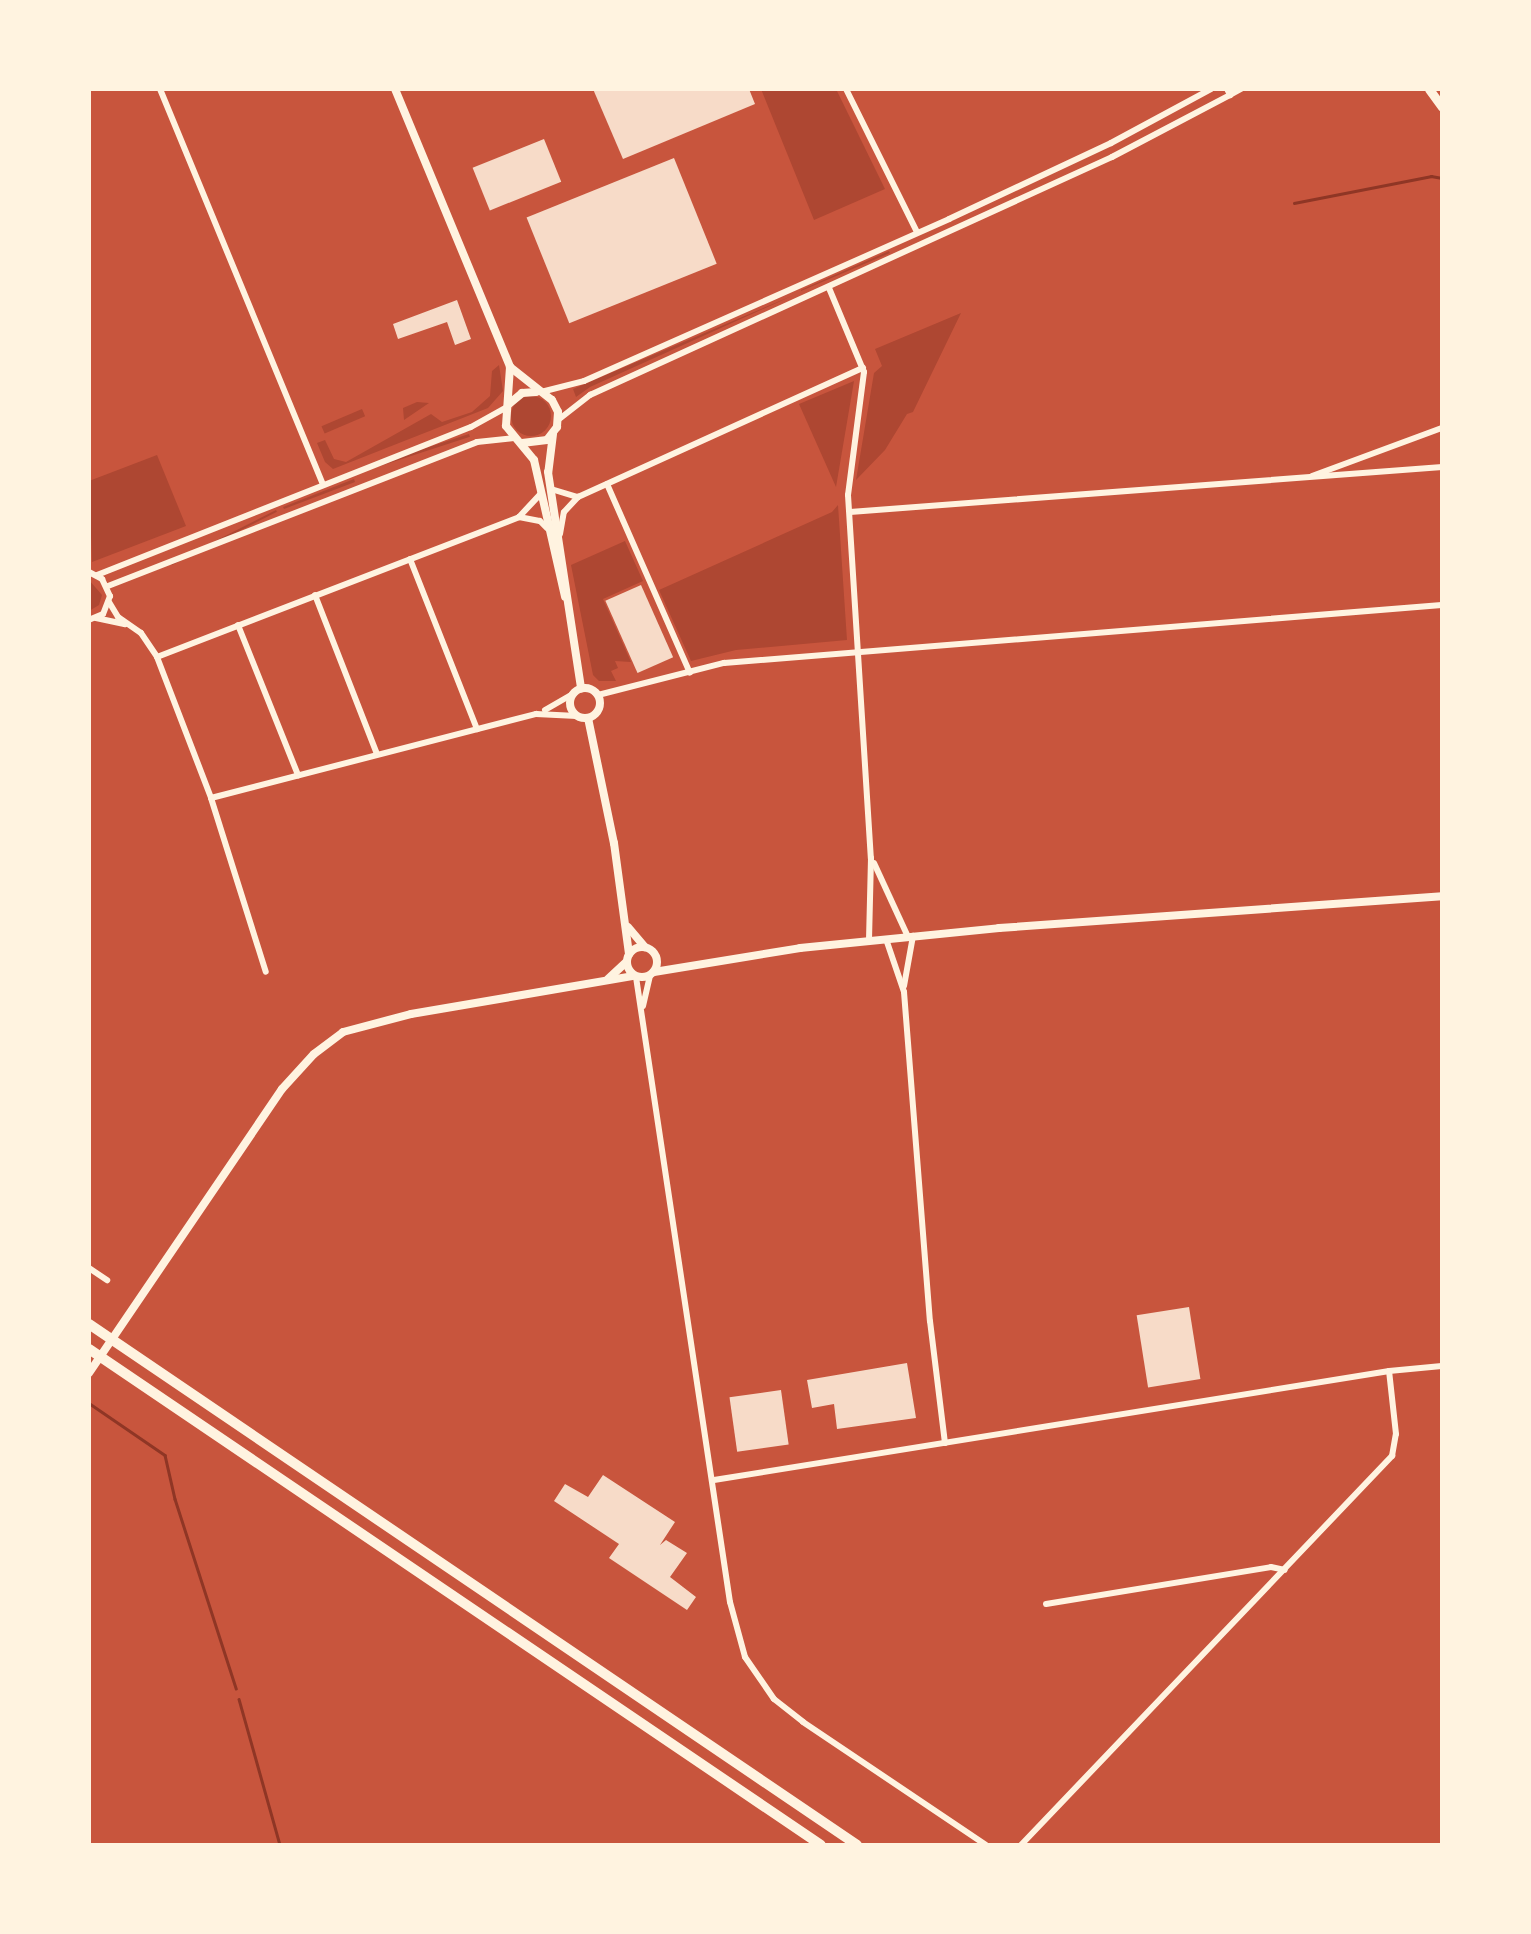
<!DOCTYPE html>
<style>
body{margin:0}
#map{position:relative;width:1531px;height:1934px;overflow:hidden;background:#c8553d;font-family:Ubuntu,sans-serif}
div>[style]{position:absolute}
.green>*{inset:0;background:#ae4732;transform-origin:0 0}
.round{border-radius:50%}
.stream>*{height:2.5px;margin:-1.25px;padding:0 1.25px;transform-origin:1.25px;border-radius:1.25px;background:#8f3625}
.building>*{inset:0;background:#f7dbc8;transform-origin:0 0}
.minor>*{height:6px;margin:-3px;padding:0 3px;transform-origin:3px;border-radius:3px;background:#fff3e0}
.tertiary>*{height:8px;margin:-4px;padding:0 4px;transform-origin:4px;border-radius:4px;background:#fff3e0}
.tertiary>.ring{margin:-4px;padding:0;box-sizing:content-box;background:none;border:8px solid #fff3e0;border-radius:50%}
.secondary>*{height:9px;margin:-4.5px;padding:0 4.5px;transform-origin:4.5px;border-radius:4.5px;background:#fff3e0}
.motorway>*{height:10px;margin:-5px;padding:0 5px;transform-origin:5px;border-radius:5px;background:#fff3e0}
span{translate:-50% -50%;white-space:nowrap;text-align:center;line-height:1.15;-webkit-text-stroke:6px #fff3e0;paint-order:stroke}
.frame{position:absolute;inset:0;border:91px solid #fff3e0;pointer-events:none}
</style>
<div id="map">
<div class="green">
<div style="clip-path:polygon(761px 89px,836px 89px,885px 189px,814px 220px)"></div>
<div style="clip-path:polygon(889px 251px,890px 253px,801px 291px,801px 290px)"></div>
<div style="clip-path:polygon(794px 295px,590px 387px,576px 397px,573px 389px)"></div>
<div style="clip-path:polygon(961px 313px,913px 412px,907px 414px,885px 450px,856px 480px,874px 373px,882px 366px,875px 349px)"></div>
<div style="clip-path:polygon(499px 365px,503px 391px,488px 408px,333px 469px,325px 462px,317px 443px,325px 440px,334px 459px,346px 462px,431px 414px,442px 422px,472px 412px,490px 396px,492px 371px)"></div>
<div style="clip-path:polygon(854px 381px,836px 487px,799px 404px)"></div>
<div class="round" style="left:511px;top:396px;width:40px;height:40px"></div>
<div style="clip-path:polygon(417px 402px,429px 403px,404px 420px,403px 408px)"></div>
<div style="left:362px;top:409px;width:8px;height:44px;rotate:67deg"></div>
<div style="left:469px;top:434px;width:3px;height:115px;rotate:72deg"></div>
<div style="clip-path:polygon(157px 455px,186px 526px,92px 562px,89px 481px)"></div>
<div style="clip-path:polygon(354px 479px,355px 482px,284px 509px,283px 507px)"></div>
<div style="clip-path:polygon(838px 505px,847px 640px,736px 650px,691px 661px,659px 590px,832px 512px)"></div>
<div style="left:276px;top:510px;width:2px;height:118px;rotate:63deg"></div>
<div style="clip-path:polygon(625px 541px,643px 581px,603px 599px,631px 662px,615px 661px,618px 668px,611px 671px,616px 681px,599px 681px,593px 675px,571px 565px)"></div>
<div style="clip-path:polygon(89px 580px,102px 595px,99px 605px,89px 611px)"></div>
</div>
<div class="stream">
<div style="left:1294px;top:203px;width:140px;rotate:-11.1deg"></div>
<div style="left:1431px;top:176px;width:11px;rotate:10deg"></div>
<div style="left:89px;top:1403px;width:92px;rotate:34.4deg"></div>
<div style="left:165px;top:1455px;width:45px;rotate:77.2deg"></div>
<div style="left:175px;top:1499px;width:199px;rotate:72.1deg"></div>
<div style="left:239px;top:1699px;width:152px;rotate:74.3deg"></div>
</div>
<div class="building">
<div style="clip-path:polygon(593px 89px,749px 89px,755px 104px,623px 159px)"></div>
<div style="left:544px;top:139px;width:46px;height:77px;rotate:68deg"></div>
<div style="left:674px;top:158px;width:114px;height:159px;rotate:68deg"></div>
<div style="clip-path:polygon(457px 300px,471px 339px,455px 345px,447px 322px,398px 339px,393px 324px)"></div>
<div style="left:641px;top:585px;width:79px;height:39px;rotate:66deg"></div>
<div style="left:1189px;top:1307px;width:73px;height:53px;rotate:81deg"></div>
<div style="clip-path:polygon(907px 1363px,916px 1418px,837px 1429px,834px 1404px,812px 1408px,807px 1380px)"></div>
<div style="left:781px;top:1390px;width:55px;height:52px;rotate:82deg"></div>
<div style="clip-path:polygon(603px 1475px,675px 1522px,660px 1545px,666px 1540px,687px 1553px,670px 1577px,696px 1597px,687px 1610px,609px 1558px,619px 1544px,554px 1501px,565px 1484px,588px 1497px)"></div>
</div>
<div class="minor">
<div style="left:160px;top:89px;width:427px;rotate:67.6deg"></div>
<div style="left:846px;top:89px;width:160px;rotate:63.6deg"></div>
<div style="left:1227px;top:89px;width:7px;rotate:63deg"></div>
<div style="left:1230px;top:95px;width:13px;rotate:-29deg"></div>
<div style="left:829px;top:288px;width:91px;rotate:67.4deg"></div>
<div style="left:864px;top:372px;width:124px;rotate:97.4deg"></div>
<div style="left:848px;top:495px;width:364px;rotate:86.4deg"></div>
<div style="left:871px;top:858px;width:83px;rotate:91.4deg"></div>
<div style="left:541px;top:392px;width:44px;rotate:-14.3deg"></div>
<div style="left:584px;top:381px;width:399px;rotate:-23.9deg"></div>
<div style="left:949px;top:219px;width:179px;rotate:-25.1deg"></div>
<div style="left:1111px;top:143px;width:114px;rotate:-28.4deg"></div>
<div style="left:558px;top:420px;width:41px;rotate:-38deg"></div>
<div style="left:590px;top:395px;width:574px;rotate:-24.51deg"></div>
<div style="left:1112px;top:157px;width:133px;rotate:-27.7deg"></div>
<div style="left:1312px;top:476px;width:139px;rotate:-20.3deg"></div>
<div style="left:607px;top:484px;width:206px;rotate:66.3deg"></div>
<div style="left:551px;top:489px;width:28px;rotate:17deg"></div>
<div style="left:850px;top:512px;width:594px;rotate:-4.35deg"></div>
<div style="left:519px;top:517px;width:21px;rotate:11deg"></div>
<div style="left:540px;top:521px;width:10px;rotate:45deg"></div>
<div style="left:560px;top:534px;width:22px;rotate:-80deg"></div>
<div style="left:564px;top:512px;width:21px;rotate:-47deg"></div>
<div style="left:578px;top:497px;width:313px;rotate:-24.4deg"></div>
<div style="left:410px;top:559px;width:183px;rotate:68.5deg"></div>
<div style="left:89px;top:572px;width:15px;rotate:28deg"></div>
<div style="left:102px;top:579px;width:19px;rotate:65deg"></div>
<div style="left:110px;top:596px;width:19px;rotate:111deg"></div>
<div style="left:103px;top:614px;width:15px;rotate:157deg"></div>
<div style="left:97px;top:575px;width:402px;rotate:-21.6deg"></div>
<div style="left:471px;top:427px;width:41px;rotate:-29.1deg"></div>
<div style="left:108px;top:586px;width:396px;rotate:-21.3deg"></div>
<div style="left:477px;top:442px;width:37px;rotate:-6deg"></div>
<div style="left:315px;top:595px;width:171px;rotate:68.7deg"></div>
<div style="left:109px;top:602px;width:17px;rotate:59deg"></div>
<div style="left:118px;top:617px;width:28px;rotate:35deg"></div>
<div style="left:141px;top:633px;width:29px;rotate:56deg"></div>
<div style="left:157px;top:657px;width:151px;rotate:69deg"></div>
<div style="left:211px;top:798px;width:182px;rotate:72.5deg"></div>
<div style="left:96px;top:618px;width:30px;rotate:12deg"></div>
<div style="left:238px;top:625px;width:162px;rotate:68.2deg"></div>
<div style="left:157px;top:657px;width:388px;rotate:-21.1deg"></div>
<div style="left:519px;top:517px;width:33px;rotate:-47deg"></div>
<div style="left:598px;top:695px;width:130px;rotate:-14.3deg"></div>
<div style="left:724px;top:663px;width:720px;rotate:-4.62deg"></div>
<div style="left:545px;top:710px;width:30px;rotate:-30deg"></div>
<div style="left:211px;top:798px;width:336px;rotate:-14.5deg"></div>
<div style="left:536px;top:714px;width:41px;rotate:2.8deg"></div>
<div style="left:874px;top:863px;width:81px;rotate:65.3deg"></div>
<div style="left:886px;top:939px;width:56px;rotate:71.2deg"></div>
<div style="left:904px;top:992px;width:330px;rotate:85.5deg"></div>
<div style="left:930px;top:1321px;width:123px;rotate:83deg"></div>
<div style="left:636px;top:977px;width:632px;rotate:81.45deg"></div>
<div style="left:730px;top:1602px;width:57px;rotate:74.7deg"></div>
<div style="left:745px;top:1657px;width:51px;rotate:55.4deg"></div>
<div style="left:774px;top:1699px;width:37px;rotate:38deg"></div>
<div style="left:803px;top:1722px;width:220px;rotate:33.9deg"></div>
<div style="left:904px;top:986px;width:51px;rotate:-79.8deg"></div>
<div style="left:643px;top:1006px;width:31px;rotate:-77deg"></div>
<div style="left:89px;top:1268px;width:22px;rotate:34deg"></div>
<div style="left:714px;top:1480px;width:684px;rotate:-9.17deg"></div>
<div style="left:1389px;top:1371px;width:53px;rotate:-5.4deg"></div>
<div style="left:1046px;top:1604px;width:228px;rotate:-9.3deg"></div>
<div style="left:1271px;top:1567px;width:14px;rotate:12deg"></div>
<div style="left:1021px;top:1845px;width:538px;rotate:-46.36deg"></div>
<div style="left:1392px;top:1456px;width:22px;rotate:-80deg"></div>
<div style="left:1396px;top:1434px;width:63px;rotate:-96.3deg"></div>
</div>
<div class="tertiary">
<div style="left:395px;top:89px;width:301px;rotate:67.5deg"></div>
<div style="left:510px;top:367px;width:59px;rotate:93.9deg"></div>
<div style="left:506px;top:426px;width:44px;rotate:50.5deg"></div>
<div style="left:534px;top:460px;width:140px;rotate:77.2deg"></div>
<div style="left:510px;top:367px;width:53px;rotate:38.2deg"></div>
<div style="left:552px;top:400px;width:13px;rotate:63deg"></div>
<div style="left:558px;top:412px;width:15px;rotate:94deg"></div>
<div style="left:557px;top:427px;width:16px;rotate:128deg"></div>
<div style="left:547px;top:440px;width:25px;rotate:173deg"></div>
<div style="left:509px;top:404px;width:17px;rotate:-40deg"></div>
<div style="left:522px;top:393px;width:14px;rotate:-4deg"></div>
<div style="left:553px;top:434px;width:38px;rotate:97deg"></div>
<div style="left:548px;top:472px;width:219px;rotate:81.3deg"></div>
<div class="ring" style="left:570px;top:688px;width:22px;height:22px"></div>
<div style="left:588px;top:718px;width:128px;rotate:78.3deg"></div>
<div style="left:614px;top:843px;width:112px;rotate:82.3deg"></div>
<div style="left:628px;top:927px;width:26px;rotate:50deg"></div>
<div class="ring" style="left:627px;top:947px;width:22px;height:22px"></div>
<div style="left:654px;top:972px;width:148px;rotate:-9.3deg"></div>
<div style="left:800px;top:948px;width:200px;rotate:-5.7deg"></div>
<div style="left:999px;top:928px;width:444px;rotate:-4.1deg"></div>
<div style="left:608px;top:979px;width:25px;rotate:-43deg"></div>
<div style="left:89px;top:1373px;width:343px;rotate:-55.8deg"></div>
<div style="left:282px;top:1089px;width:47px;rotate:-47.6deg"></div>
<div style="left:314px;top:1054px;width:36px;rotate:-37deg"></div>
<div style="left:343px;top:1032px;width:70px;rotate:-14.8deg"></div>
<div style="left:411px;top:1014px;width:226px;rotate:-9.7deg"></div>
</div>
<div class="secondary">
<div style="left:1429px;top:89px;width:22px;rotate:54deg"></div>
</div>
<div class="motorway">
<div style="left:89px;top:1324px;width:928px;rotate:34.15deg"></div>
<div style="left:89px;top:1349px;width:884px;rotate:34.12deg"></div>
</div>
<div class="frame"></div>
</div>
